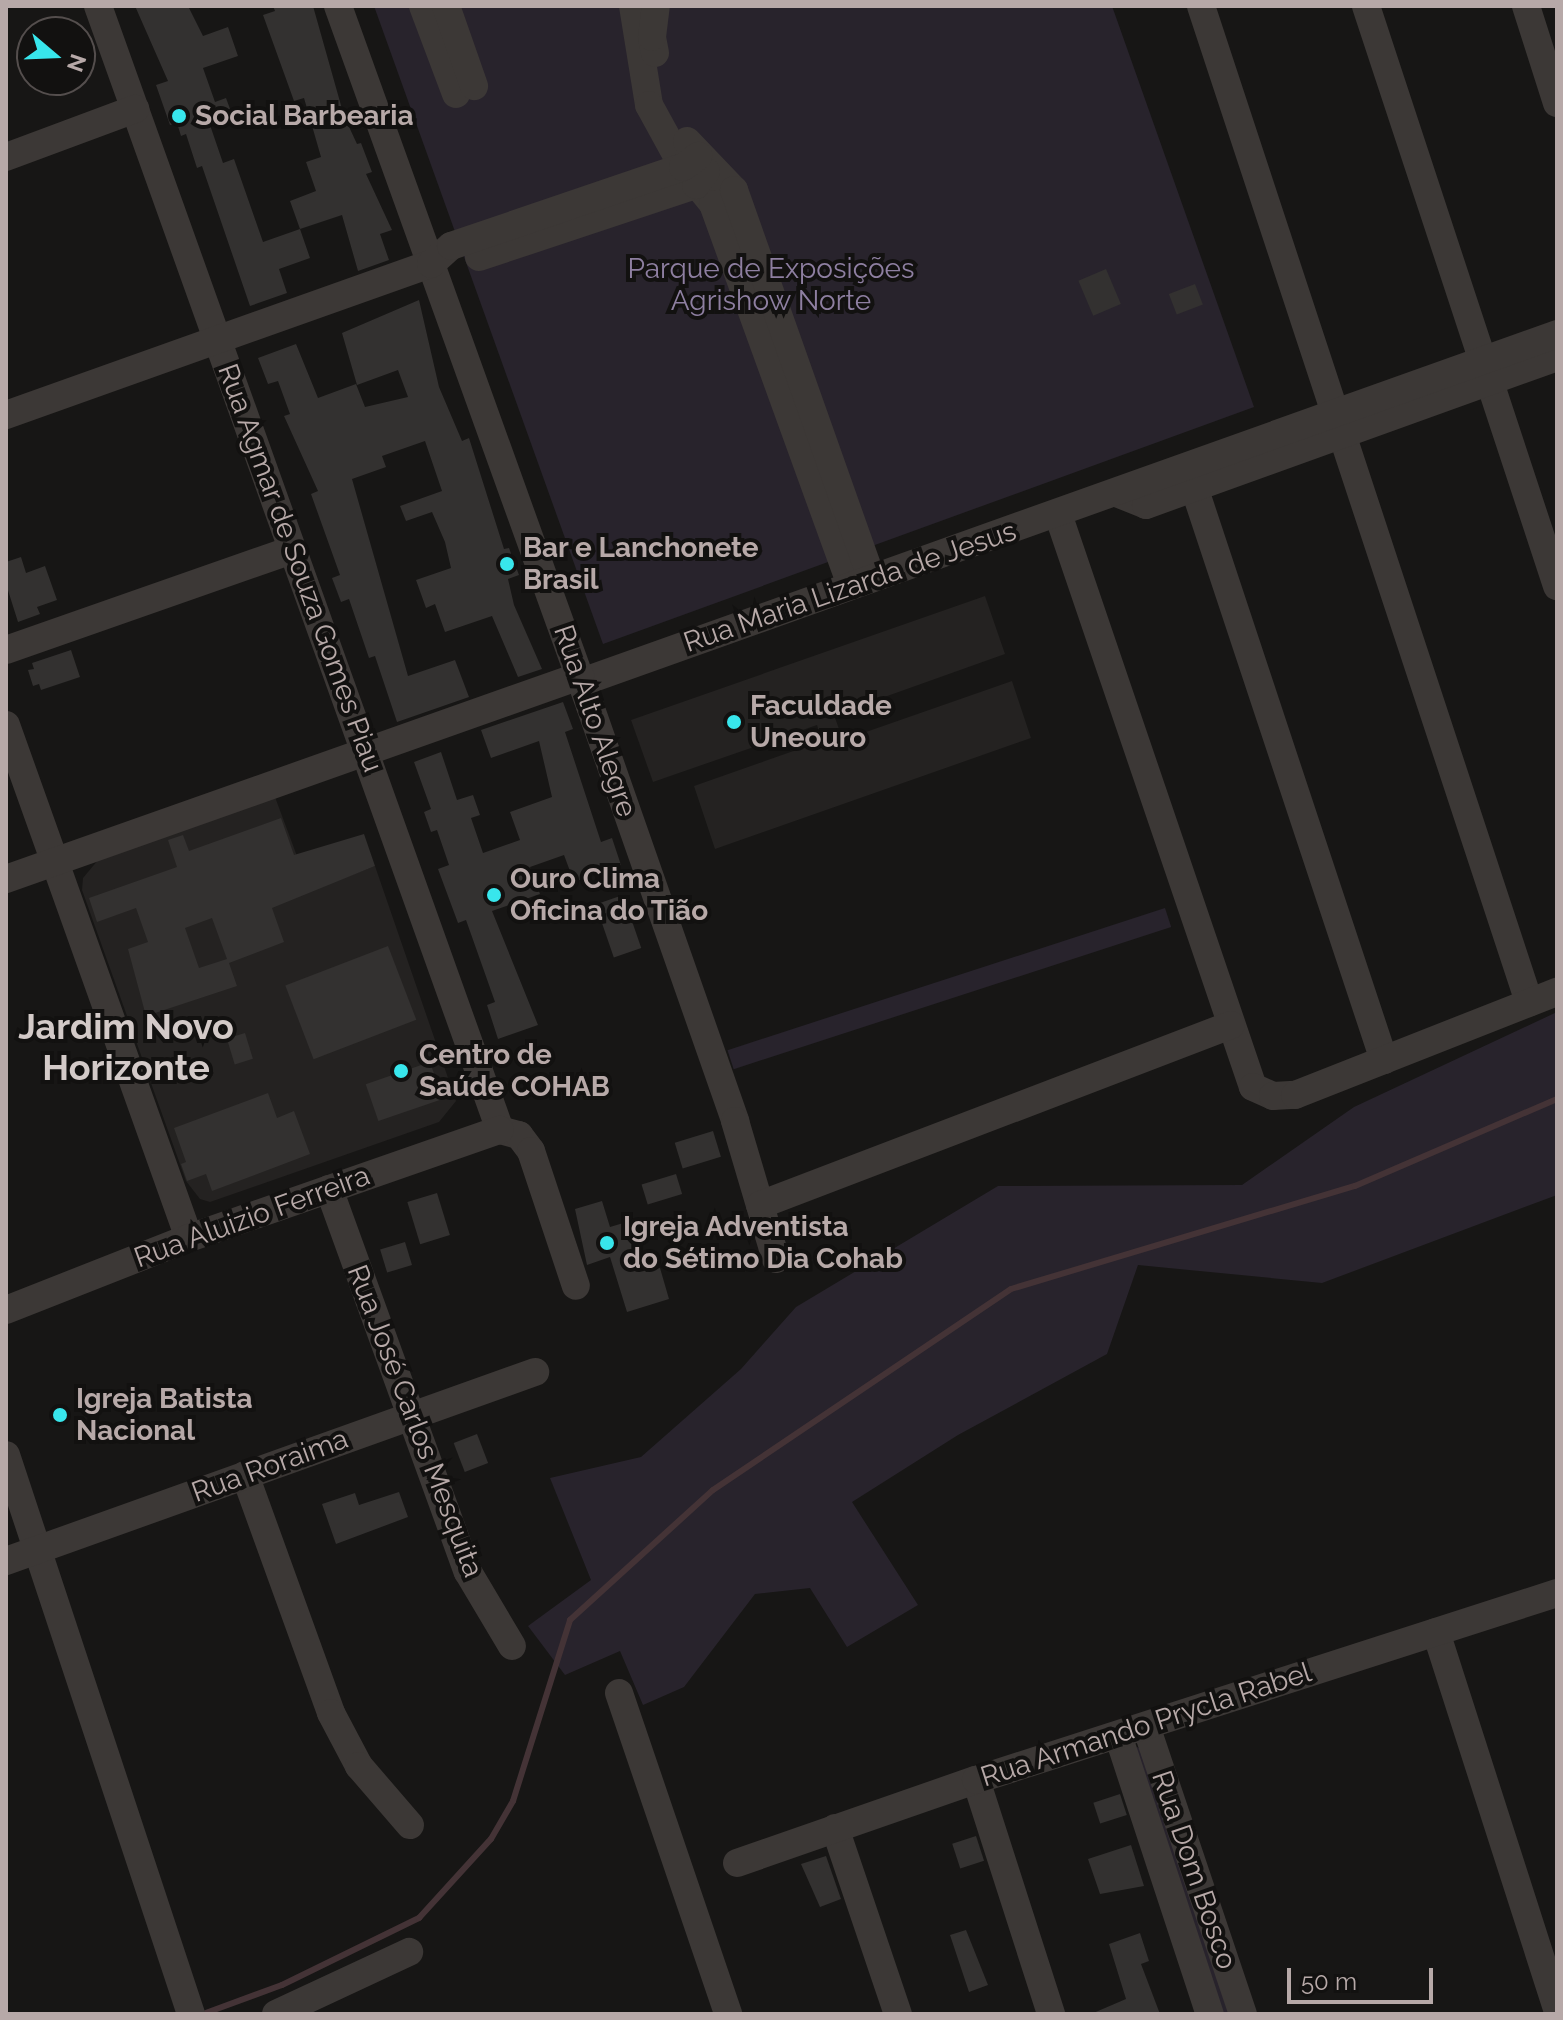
<!DOCTYPE html>
<meta charset="utf-8">
<style>
body{margin:0}
#map{position:relative;width:1563px;height:2020px;overflow:hidden;background:#171615;font-family:Raleway,sans-serif}
div>[style]{position:absolute}
.built>*{inset:0;background:#242221}
.green>*{inset:0;background:#28232c;transform-origin:0 0}
.stream>*{height:6px;margin:-3px;padding:0 3px;transform-origin:3px;border-radius:3px;background:#443336}
.building>*{inset:0;background:#333130;transform-origin:0 0}
.minor>*{height:28px;margin:-14px;padding:0 14px;transform-origin:14px;border-radius:14px;background:#3c3836}
.dots>*{width:22px;height:22px;translate:-50% -50%;box-sizing:border-box;border:4px solid #121110;border-radius:50%}
span{translate:-50% -50%;white-space:nowrap;text-align:center;line-height:1.15;-webkit-text-stroke:8px #121110;paint-order:stroke}
.poi-label{font-size:28px;color:#b7a9a8;font-weight:700}
.left{translate:0 -50%;text-align:left}
.park-label{font-size:28px;color:#8e7fa1}
.street-label{font-size:28px;color:#b7a9a8}
.district-label{font-size:36px;color:#d3cac8;font-weight:700}
.frame{position:absolute;inset:0;border:8px solid #b7a9a8;pointer-events:none}
.north{position:absolute;left:16px;top:16px;width:80px;height:80px;box-sizing:border-box;background:#121110;border:2px solid #544e4d;border-radius:50%;rotate:109deg;font-size:22px;font-weight:700;line-height:32px;text-align:center;color:#b7a9a8}
.north::after{content:'';display:block;margin:auto;width:28px;height:36px;background:#38e6ec;clip-path:polygon(50% 0,100% 100%,50% 72%,0 100%)}
.scale{position:absolute;left:1287px;top:1968px;width:146px;height:36px;box-sizing:border-box;border:4px solid #b7a9a8;border-top:0;padding-left:10px;font-size:24px;line-height:28px;white-space:nowrap;color:#b7a9a8;-webkit-text-stroke:6px #121110;paint-order:stroke}
</style>
<div id="map">
<div class="built">
<div style="clip-path:polygon(985px 596px,1005px 654px,834px 715px,843px 740px,1012px 681px,1031px 738px,715px 849px,694px 786px,822px 741px,817px 725px,653px 782px,631px 720px)"></div>
<div style="clip-path:polygon(275px 797px,310px 891px,375px 866px,456px 1101px,439px 1122px,210px 1202px,200px 1199px,186px 1181px,82px 890px,83px 878px,98px 860px)"></div>
</div>
<div class="green">
<div style="clip-path:polygon(374px 6px,1112px 6px,1254px 407px,603px 644px)"></div>
<div style="left:1165px;top:908px;width:20px;height:460px;rotate:72deg"></div>
<div style="clip-path:polygon(1557px 1012px,1557px 1195px,1322px 1283px,1138px 1265px,1107px 1354px,958px 1435px,852px 1502px,918px 1605px,847px 1647px,810px 1588px,755px 1594px,684px 1687px,643px 1705px,620px 1651px,565px 1675px,528px 1626px,591px 1580px,550px 1478px,641px 1457px,741px 1369px,796px 1307px,998px 1186px,1242px 1185px,1354px 1107px)"></div>
<div style="clip-path:polygon(1137px 1747px,1143px 1750px,1230px 2014px,1220px 2014px,1133px 1752px)"></div>
</div>
<div class="stream">
<div style="left:203px;top:2014px;width:84px;rotate:-20.2deg"></div>
<div style="left:282px;top:1985px;width:153px;rotate:-26.1deg"></div>
<div style="left:419px;top:1918px;width:107px;rotate:-47.7deg"></div>
<div style="left:491px;top:1839px;width:44px;rotate:-59.9deg"></div>
<div style="left:513px;top:1801px;width:190px;rotate:-72.5deg"></div>
<div style="left:570px;top:1620px;width:193px;rotate:-42.3deg"></div>
<div style="left:713px;top:1490px;width:359px;rotate:-34deg"></div>
<div style="left:1011px;top:1289px;width:359px;rotate:-16.7deg"></div>
<div style="left:1355px;top:1186px;width:220px;rotate:-23.3deg"></div>
</div>
<div class="building">
<div style="clip-path:polygon(135px 6px,188px 6px,203px 36px,228px 27px,238px 56px,203px 68px,215px 102px,226px 98px,233px 117px,210px 125px,223px 163px,234px 159px,263px 242px,300px 229px,310px 258px,279px 269px,287px 293px,250px 306px,202px 166px,197px 168px,186px 134px,181px 136px,177px 123px,170px 125px,156px 85px,168px 81px)"></div>
<div style="clip-path:polygon(273px 6px,313px 6px,344px 116px,357px 144px,361px 143px,372px 172px,366px 174px,392px 230px,380px 234px,389px 260px,358px 271px,342px 215px,300px 229px,290px 201px,316px 191px,306px 162px,321px 157px,304px 98px,294px 101px,263px 15px,275px 11px)"></div>
<div style="left:1106px;top:269px;width:38px;height:30px;rotate:67deg"></div>
<div style="left:1195px;top:284px;width:22px;height:28px;rotate:69deg"></div>
<div style="clip-path:polygon(419px 300px,439px 387px,462px 441px,469px 438px,504px 549px,509px 548px,519px 575px,508px 579px,514px 605px,542px 669px,518px 677px,492px 616px,445px 632px,435px 604px,426px 608px,416px 580px,451px 568px,445px 542px,432px 512px,406px 521px,400px 506px,442px 491px,425px 441px,382px 456px,386px 467px,352px 479px,408px 676px,455px 660px,469px 697px,397px 722px,375px 656px,369px 658px,349px 599px,341px 602px,332px 578px,340px 575px,311px 494px,318px 491px,284px 416px,290px 414px,278px 381px,268px 384px,258px 358px,296px 344px,318px 398px,356px 384px,365px 407px,408px 397px,398px 370px,357px 385px,342px 333px)"></div>
<div style="clip-path:polygon(21px 557px,26px 573px,45px 566px,57px 600px,37px 607px,40px 614px,18px 622px,6px 584px,6px 562px)"></div>
<div style="clip-path:polygon(71px 650px,80px 677px,41px 690px,39px 684px,33px 686px,28px 670px,34px 669px,32px 663px)"></div>
<div style="clip-path:polygon(563px 702px,573px 729px,565px 732px,601px 842px,612px 838px,621px 865px,574px 882px,564px 855px,530px 867px,540px 894px,492px 911px,538px 1025px,498px 1039px,487px 1005px,495px 1002px,483px 968px,466px 920px,458px 923px,438px 869px,449px 865px,437px 830px,431px 832px,424px 812px,431px 809px,414px 762px,441px 752px,457px 800px,473px 795px,480px 815px,471px 818px,483px 853px,520px 840px,510px 812px,552px 797px,539px 741px,491px 758px,481px 730px)"></div>
<div style="clip-path:polygon(evenodd,281px 818px,294px 855px,364px 834px,375px 866px,272px 908px,284px 942px,229px 963px,237px 986px,146px 1016px,128px 949px,148px 942px,136px 908px,97px 922px,89px 898px,177px 867px,168px 840px,183px 835px,189px 851px,281px 818px,212px 918px,227px 959px,199px 968px,185px 928px,212px 918px)"></div>
<div style="left:623px;top:895px;width:56px;height:29px;rotate:71deg"></div>
<div style="left:388px;top:946px;width:79px;height:110px;rotate:69deg"></div>
<div style="left:245px;top:1033px;width:27px;height:19px;rotate:73deg"></div>
<div style="left:430px;top:1062px;width:39px;height:68px;rotate:71deg"></div>
<div style="clip-path:polygon(268px 1093px,277px 1118px,294px 1111px,310px 1154px,212px 1191px,206px 1174px,187px 1181px,181px 1164px,186px 1162px,174px 1128px)"></div>
<div style="left:713px;top:1131px;width:27px;height:40px;rotate:73deg"></div>
<div style="left:676px;top:1174px;width:21px;height:36px;rotate:73deg"></div>
<div style="left:437px;top:1193px;width:44px;height:31px;rotate:73deg"></div>
<div style="clip-path:polygon(602px 1201px,610px 1227px,630px 1221px,646px 1272px,660px 1268px,669px 1299px,627px 1312px,610px 1257px,587px 1265px,575px 1209px)"></div>
<div style="left:405px;top:1242px;width:24px;height:26px;rotate:73deg"></div>
<div style="left:477px;top:1434px;width:31px;height:25px;rotate:69deg"></div>
<div style="clip-path:polygon(399px 1492px,408px 1517px,336px 1544px,322px 1504px,355px 1493px,359px 1505px)"></div>
<div style="left:1120px;top:1794px;width:22px;height:28px;rotate:72deg"></div>
<div style="left:976px;top:1836px;width:26px;height:25px;rotate:72deg"></div>
<div style="clip-path:polygon(1131px 1845px,1144px 1886px,1100px 1894px,1088px 1859px)"></div>
<div style="clip-path:polygon(826px 1856px,841px 1899px,820px 1907px,801px 1864px)"></div>
<div style="clip-path:polygon(966px 1930px,988px 1985px,969px 1992px,950px 1935px)"></div>
<div style="clip-path:polygon(1140px 1933px,1149px 1961px,1141px 1964px,1160px 2014px,1091px 2014px,1126px 1999px,1109px 1944px)"></div>
</div>
<div class="minor">
<div style="left:98px;top:6px;width:1194px;rotate:70.32deg"></div>
<div style="left:338px;top:6px;width:744px;rotate:70.2deg"></div>
<div style="left:590px;top:706px;width:440px;rotate:70.7deg"></div>
<div style="left:735px;top:1121px;width:144px;rotate:73.5deg"></div>
<div style="left:423px;top:6px;width:94px;rotate:69.4deg"></div>
<div style="left:446px;top:6px;width:85px;rotate:70.7deg"></div>
<div style="left:633px;top:6px;width:100px;rotate:80.8deg"></div>
<div style="left:649px;top:105px;width:71px;rotate:61.3deg"></div>
<div style="left:683px;top:167px;width:48px;rotate:51deg"></div>
<div style="left:713px;top:204px;width:405px;rotate:70.1deg"></div>
<div style="left:1201px;top:6px;width:1049px;rotate:71.77deg"></div>
<div style="left:1366px;top:6px;width:611px;rotate:71.77deg"></div>
<div style="left:1526px;top:6px;width:102px;rotate:72.3deg"></div>
<div style="left:655px;top:53px;width:16px;rotate:-101deg"></div>
<div style="left:652px;top:37px;width:31px;rotate:-83deg"></div>
<div style="left:687px;top:141px;width:68px;rotate:46.2deg"></div>
<div style="left:734px;top:190px;width:411px;rotate:70.5deg"></div>
<div style="left:6px;top:157px;width:138px;rotate:-20.4deg"></div>
<div style="left:479px;top:257px;width:229px;rotate:-18.4deg"></div>
<div style="left:696px;top:185px;width:17px;rotate:-54deg"></div>
<div style="left:6px;top:415px;width:451px;rotate:-19.6deg"></div>
<div style="left:431px;top:264px;width:27px;rotate:-42deg"></div>
<div style="left:451px;top:246px;width:245px;rotate:-18.8deg"></div>
<div style="left:683px;top:167px;width:19px;rotate:-36deg"></div>
<div style="left:1194px;top:487px;width:604px;rotate:71.66deg"></div>
<div style="left:1119px;top:494px;width:29px;rotate:22deg"></div>
<div style="left:1146px;top:505px;width:437px;rotate:-19.8deg"></div>
<div style="left:1058px;top:514px;width:605px;rotate:71.21deg"></div>
<div style="left:1253px;top:1087px;width:22px;rotate:24deg"></div>
<div style="left:1273px;top:1096px;width:22px;rotate:-3deg"></div>
<div style="left:1295px;top:1095px;width:282px;rotate:-21.5deg"></div>
<div style="left:6px;top:650px;width:302px;rotate:-19.3deg"></div>
<div style="left:582px;top:682px;width:1035px;rotate:-19.64deg"></div>
<div style="left:6px;top:725px;width:545px;rotate:70.37deg"></div>
<div style="left:6px;top:879px;width:609px;rotate:-19.48deg"></div>
<div style="left:500px;top:1130px;width:20px;rotate:15deg"></div>
<div style="left:519px;top:1135px;width:20px;rotate:53deg"></div>
<div style="left:531px;top:1151px;width:142px;rotate:71.6deg"></div>
<div style="left:329px;top:1189px;width:407px;rotate:70.1deg"></div>
<div style="left:468px;top:1572px;width:86px;rotate:59.3deg"></div>
<div style="left:760px;top:1205px;width:504px;rotate:-20.92deg"></div>
<div style="left:6px;top:1310px;width:197px;rotate:-21.5deg"></div>
<div style="left:189px;top:1238px;width:329px;rotate:-19.2deg"></div>
<div style="left:6px;top:1455px;width:589px;rotate:71.69deg"></div>
<div style="left:245px;top:1475px;width:253px;rotate:70.1deg"></div>
<div style="left:331px;top:1713px;width:60px;rotate:62.2deg"></div>
<div style="left:359px;top:1766px;width:78px;rotate:49.2deg"></div>
<div style="left:6px;top:1561px;width:562px;rotate:-19.66deg"></div>
<div style="left:1436px;top:1632px;width:395px;rotate:72.2deg"></div>
<div style="left:619px;top:1693px;width:339px;rotate:71.2deg"></div>
<div style="left:1146px;top:1726px;width:304px;rotate:71.4deg"></div>
<div style="left:1118px;top:1735px;width:294px;rotate:71.8deg"></div>
<div style="left:976px;top:1780px;width:246px;rotate:72.2deg"></div>
<div style="left:835px;top:1828px;width:196px;rotate:71.3deg"></div>
<div style="left:737px;top:1863px;width:253px;rotate:-19.2deg"></div>
<div style="left:976px;top:1780px;width:610px;rotate:-17.84deg"></div>
<div style="left:276px;top:2014px;width:147px;rotate:-25deg"></div>
</div>
<div class="dots">
<div style="left:179px;top:116px;background:#38e6ec"></div>
<div style="left:507px;top:564px;background:#38e6ec"></div>
<div style="left:734px;top:722px;background:#38e6ec"></div>
<div style="left:494px;top:895px;background:#38e6ec"></div>
<div style="left:401px;top:1071px;background:#38e6ec"></div>
<div style="left:607px;top:1243px;background:#38e6ec"></div>
<div style="left:60px;top:1415px;background:#38e6ec"></div>
</div>
<div class="poi-label">
<span class="left" style="left:195px;top:116px">Social Barbearia</span>
<span class="left" style="left:523px;top:564px">Bar e Lanchonete<br>Brasil</span>
<span class="left" style="left:750px;top:722px">Faculdade<br>Uneouro</span>
<span class="left" style="left:510px;top:895px">Ouro Clima<br>Oficina do Tião</span>
<span class="left" style="left:419px;top:1071px">Centro de<br>Saúde COHAB</span>
<span class="left" style="left:623px;top:1243px">Igreja Adventista<br>do Sétimo Dia Cohab</span>
<span class="left" style="left:76px;top:1415px">Igreja Batista<br>Nacional</span>
</div>
<div class="park-label">
<span style="left:771px;top:285px">Parque de Exposições<br>Agrishow Norte</span>
</div>
<div class="street-label">
<span style="left:300px;top:568px;rotate:70deg">Rua Agmar de Souza Gomes Piau</span>
<span style="left:850px;top:587px;rotate:-19deg">Rua Maria Lizarda de Jesus</span>
<span style="left:595px;top:721px;rotate:71deg">Rua Alto Alegre</span>
<span style="left:252px;top:1217px;rotate:-20deg">Rua Aluizio Ferreira</span>
<span style="left:415px;top:1421px;rotate:69deg">Rua José Carlos Mesquita</span>
<span style="left:270px;top:1466px;rotate:-20deg">Rua Roraima</span>
<span style="left:1146px;top:1725px;rotate:-18deg">Rua Armando Prycla Rabel</span>
<span style="left:1194px;top:1870px;rotate:71deg">Rua Dom Bosco</span>
</div>
<div class="district-label">
<span style="left:126px;top:1047px">Jardim Novo<br>Horizonte</span>
</div>
<div class="frame"></div>
<div class="north">N</div>
<div class="scale">50 m</div>
</div>
